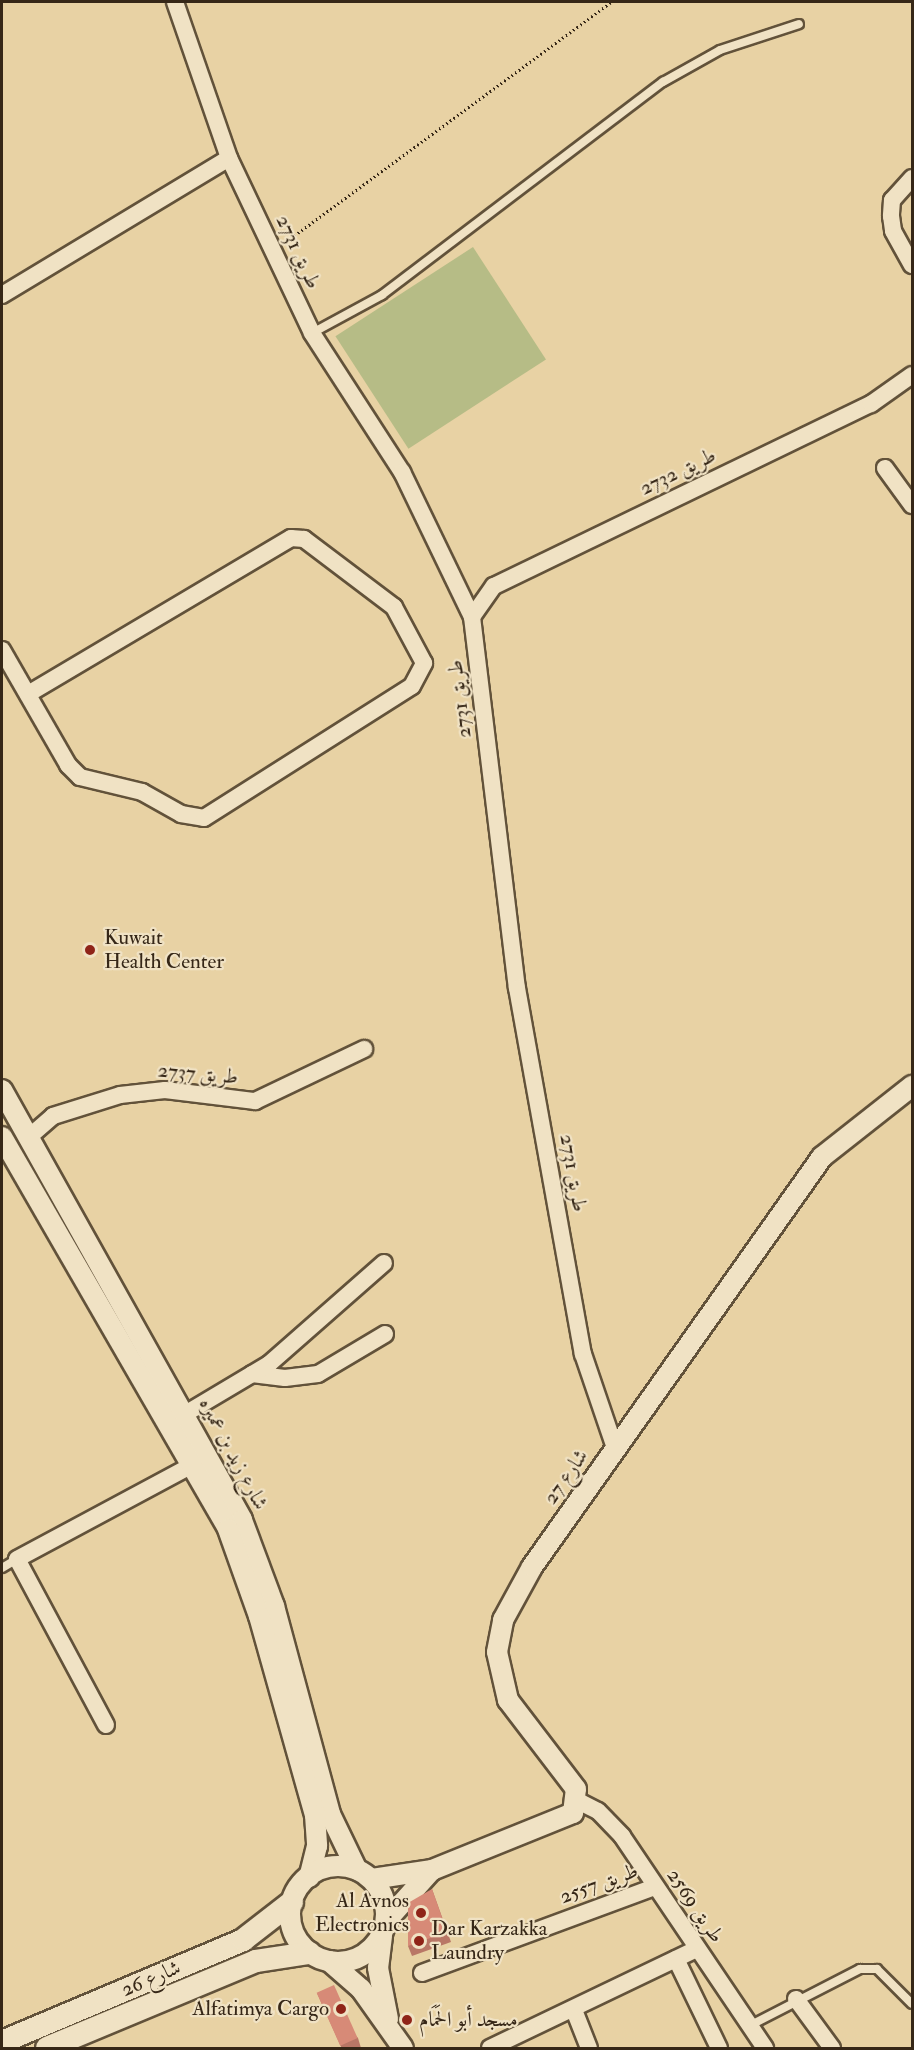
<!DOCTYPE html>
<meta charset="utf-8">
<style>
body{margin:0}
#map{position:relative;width:914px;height:2050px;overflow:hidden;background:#e8d2a4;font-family:"IM FELL Double Pica",Amiri,serif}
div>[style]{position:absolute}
.green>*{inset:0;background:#b6bc86;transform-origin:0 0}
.path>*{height:3px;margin-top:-1.5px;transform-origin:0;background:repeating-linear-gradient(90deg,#362717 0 1.5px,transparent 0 4.5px)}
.roads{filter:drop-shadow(2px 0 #62523a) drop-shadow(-2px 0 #62523a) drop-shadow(0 2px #62523a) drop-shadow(0 -2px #62523a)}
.service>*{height:8px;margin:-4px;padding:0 4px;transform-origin:4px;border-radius:4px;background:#f0e2c4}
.minor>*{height:16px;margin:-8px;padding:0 8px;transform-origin:8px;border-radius:8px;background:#f0e2c4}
.tertiary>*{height:20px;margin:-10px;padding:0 10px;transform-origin:10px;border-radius:10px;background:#f0e2c4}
.tertiary>.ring{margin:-10px;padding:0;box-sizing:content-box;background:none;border:20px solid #f0e2c4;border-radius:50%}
.secondary>*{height:22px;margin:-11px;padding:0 11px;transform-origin:11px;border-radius:11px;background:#f0e2c4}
.wall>*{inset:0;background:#b97766}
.building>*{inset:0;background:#d78a77;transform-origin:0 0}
.dots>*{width:16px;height:16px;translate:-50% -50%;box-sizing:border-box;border:3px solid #f0e2c4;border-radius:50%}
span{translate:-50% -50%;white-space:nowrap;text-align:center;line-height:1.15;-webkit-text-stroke:4.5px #f0e2c4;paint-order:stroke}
.street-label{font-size:21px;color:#362717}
.poi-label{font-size:21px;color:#362717}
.left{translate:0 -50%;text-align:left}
.right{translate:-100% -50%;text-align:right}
.frame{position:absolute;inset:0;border:3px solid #362717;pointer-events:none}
</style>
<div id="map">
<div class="green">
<div style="left:473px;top:247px;width:134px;height:164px;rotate:57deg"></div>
</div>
<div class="path">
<div style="left:287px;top:241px;width:403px;rotate:-36.4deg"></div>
</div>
<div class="roads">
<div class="service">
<div style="left:312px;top:333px;width:80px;rotate:-28.5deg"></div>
<div style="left:382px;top:295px;width:353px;rotate:-37.2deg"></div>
<div style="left:663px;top:82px;width:65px;rotate:-29.3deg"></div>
<div style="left:720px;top:50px;width:83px;rotate:-18.2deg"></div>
<div style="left:2px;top:1568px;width:17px;rotate:-31deg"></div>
<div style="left:749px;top:2026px;width:125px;rotate:-27.2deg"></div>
<div style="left:860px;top:1969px;width:17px"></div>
<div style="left:877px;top:1969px;width:49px;rotate:45deg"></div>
</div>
<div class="minor">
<div style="left:175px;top:2px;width:165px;rotate:70.9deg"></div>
<div style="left:229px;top:158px;width:194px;rotate:64.6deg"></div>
<div style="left:312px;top:333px;width:166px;rotate:57.1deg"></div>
<div style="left:402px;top:472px;width:161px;rotate:64.2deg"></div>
<div style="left:472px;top:617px;width:374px;rotate:83.1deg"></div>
<div style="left:517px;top:988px;width:372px;rotate:79.8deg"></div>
<div style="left:583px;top:1354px;width:99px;rotate:71.2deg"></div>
<div style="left:912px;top:178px;width:30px;rotate:132deg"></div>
<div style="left:892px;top:200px;width:16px;rotate:94deg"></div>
<div style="left:891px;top:216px;width:15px;rotate:82deg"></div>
<div style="left:893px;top:231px;width:39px;rotate:61deg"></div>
<div style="left:2px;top:295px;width:265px;rotate:-31.1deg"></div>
<div style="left:885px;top:468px;width:46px;rotate:53.9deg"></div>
<div style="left:472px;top:617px;width:38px;rotate:-55deg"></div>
<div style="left:494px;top:586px;width:419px;rotate:-25.8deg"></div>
<div style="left:871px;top:404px;width:50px;rotate:-35.3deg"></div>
<div style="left:2px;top:650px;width:133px;rotate:60.1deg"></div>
<div style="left:68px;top:765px;width:17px;rotate:45deg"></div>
<div style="left:80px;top:777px;width:64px;rotate:13.6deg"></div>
<div style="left:142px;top:792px;width:45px;rotate:29.4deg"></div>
<div style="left:181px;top:814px;width:23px;rotate:10deg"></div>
<div style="left:204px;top:818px;width:246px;rotate:-32.4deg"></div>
<div style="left:412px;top:686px;width:26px;rotate:-62deg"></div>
<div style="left:424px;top:663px;width:64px;rotate:-118.2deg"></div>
<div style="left:394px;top:607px;width:113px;rotate:-142.9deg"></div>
<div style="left:304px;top:539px;width:13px;rotate:-176deg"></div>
<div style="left:291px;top:538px;width:306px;rotate:149.3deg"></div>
<div style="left:29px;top:1137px;width:32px;rotate:-41deg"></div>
<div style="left:53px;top:1116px;width:70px;rotate:-17.4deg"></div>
<div style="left:120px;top:1095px;width:45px;rotate:-6.3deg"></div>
<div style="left:165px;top:1090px;width:91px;rotate:7deg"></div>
<div style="left:255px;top:1101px;width:121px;rotate:-25.5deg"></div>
<div style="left:252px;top:1374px;width:33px;rotate:7deg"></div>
<div style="left:285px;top:1378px;width:33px;rotate:-7deg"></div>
<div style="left:318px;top:1374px;width:78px;rotate:-30.8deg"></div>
<div style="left:185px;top:1414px;width:98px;rotate:-30.8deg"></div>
<div style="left:269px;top:1364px;width:153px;rotate:-41.3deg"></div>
<div style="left:106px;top:1725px;width:188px;rotate:-118.2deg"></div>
<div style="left:17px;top:1559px;width:201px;rotate:-28.2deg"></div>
<div style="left:578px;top:1801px;width:22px;rotate:27deg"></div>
<div style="left:598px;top:1811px;width:35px;rotate:46deg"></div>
<div style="left:622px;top:1836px;width:256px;rotate:56deg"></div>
<div style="left:676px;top:1959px;width:99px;rotate:64.2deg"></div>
<div style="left:422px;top:1973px;width:248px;rotate:-20.3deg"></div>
<div style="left:796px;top:1999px;width:61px;rotate:53.7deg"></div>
<div style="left:574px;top:2010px;width:41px;rotate:68.5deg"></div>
<div style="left:490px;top:2048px;width:229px;rotate:-25.6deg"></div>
</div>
<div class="tertiary">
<div style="left:2px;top:1090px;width:492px;rotate:60.8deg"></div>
<div style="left:242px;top:1520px;width:92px;rotate:69.6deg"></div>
<div style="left:274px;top:1606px;width:215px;rotate:74.9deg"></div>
<div style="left:330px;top:1814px;width:62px;rotate:64.3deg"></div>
<div style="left:2px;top:1137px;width:452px;rotate:60deg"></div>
<div style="left:228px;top:1529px;width:92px;rotate:70.4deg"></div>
<div style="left:259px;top:1616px;width:207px;rotate:74.3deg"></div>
<div style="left:315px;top:1815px;width:31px;rotate:86deg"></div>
<div style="left:317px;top:1846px;width:32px;rotate:104deg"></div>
<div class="ring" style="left:290px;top:1866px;width:76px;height:76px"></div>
<div style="left:372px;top:1879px;width:61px;rotate:-8.5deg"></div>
<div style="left:432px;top:1870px;width:152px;rotate:-22deg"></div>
<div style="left:573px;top:1813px;width:24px;rotate:-83deg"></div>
<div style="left:576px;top:1789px;width:112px;rotate:-127.4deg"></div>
<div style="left:508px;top:1700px;width:49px;rotate:-102.9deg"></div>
<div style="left:497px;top:1652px;width:33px;rotate:-79deg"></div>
<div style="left:503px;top:1620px;width:60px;rotate:-61.3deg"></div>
<div style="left:532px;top:1567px;width:502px;rotate:-54.73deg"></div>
<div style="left:822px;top:1157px;width:115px;rotate:-38.3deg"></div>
<div style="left:386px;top:1921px;width:66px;rotate:-48.1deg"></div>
<div style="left:382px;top:1936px;width:32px;rotate:97deg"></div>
<div style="left:378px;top:1968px;width:52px;rotate:78.9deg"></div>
<div style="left:329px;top:1961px;width:43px;rotate:41.2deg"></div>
<div style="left:361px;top:1989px;width:72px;rotate:54.6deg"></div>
</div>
<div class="secondary">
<div style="left:2px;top:2042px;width:262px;rotate:-22.9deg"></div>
<div style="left:243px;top:1940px;width:62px;rotate:-37.8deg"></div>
<div style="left:47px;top:2048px;width:226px;rotate:-22.6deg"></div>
<div style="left:256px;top:1961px;width:54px;rotate:-8.6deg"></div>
</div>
</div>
<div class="wall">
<div style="clip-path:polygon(432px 1889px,451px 1942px,412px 1956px,408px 1946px)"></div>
<div style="clip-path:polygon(317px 1993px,358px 2038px,361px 2048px,359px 2049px,342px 2049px)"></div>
</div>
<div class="building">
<div style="clip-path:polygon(432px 1889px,447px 1932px,408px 1946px,408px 1903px)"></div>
<div style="left:334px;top:1985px;width:58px;height:19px;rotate:66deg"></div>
</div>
<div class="dots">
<div style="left:90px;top:950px;background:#8f2418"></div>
<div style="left:421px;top:1913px;background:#8f2418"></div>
<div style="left:419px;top:1941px;background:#8f2418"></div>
<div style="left:341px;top:2009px;background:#8f2418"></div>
<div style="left:407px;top:2020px;background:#8f2418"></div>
</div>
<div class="street-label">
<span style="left:298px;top:252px;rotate:65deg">طريق 2731</span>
<span style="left:678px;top:472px;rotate:-26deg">طريق 2732</span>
<span style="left:460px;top:699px;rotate:-97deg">طريق 2731</span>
<span style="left:198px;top:1074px;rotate:5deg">طريق 2737</span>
<span style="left:573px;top:1173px;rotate:80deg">طريق 2731</span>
<span style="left:233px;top:1454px;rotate:62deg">شارع زيد بن عميره</span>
<span style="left:566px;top:1477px;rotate:-55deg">شارع 27</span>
<span style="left:599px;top:1884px;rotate:-20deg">طريق 2557</span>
<span style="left:695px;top:1906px;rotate:56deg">طريق 2569</span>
<span style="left:151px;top:1979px;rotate:-23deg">شارع 26</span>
</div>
<div class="poi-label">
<span class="left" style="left:104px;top:950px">Kuwait<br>Health Center</span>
<span class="right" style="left:409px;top:1913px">Al Avnos<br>Electronics</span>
<span class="left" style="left:431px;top:1941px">Dar Karzakka<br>Laundry</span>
<span class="right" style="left:329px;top:2009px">Alfatimya Cargo</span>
<span class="left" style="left:419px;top:2020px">مسجد أبو الحَمَام</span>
</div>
<div class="frame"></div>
</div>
